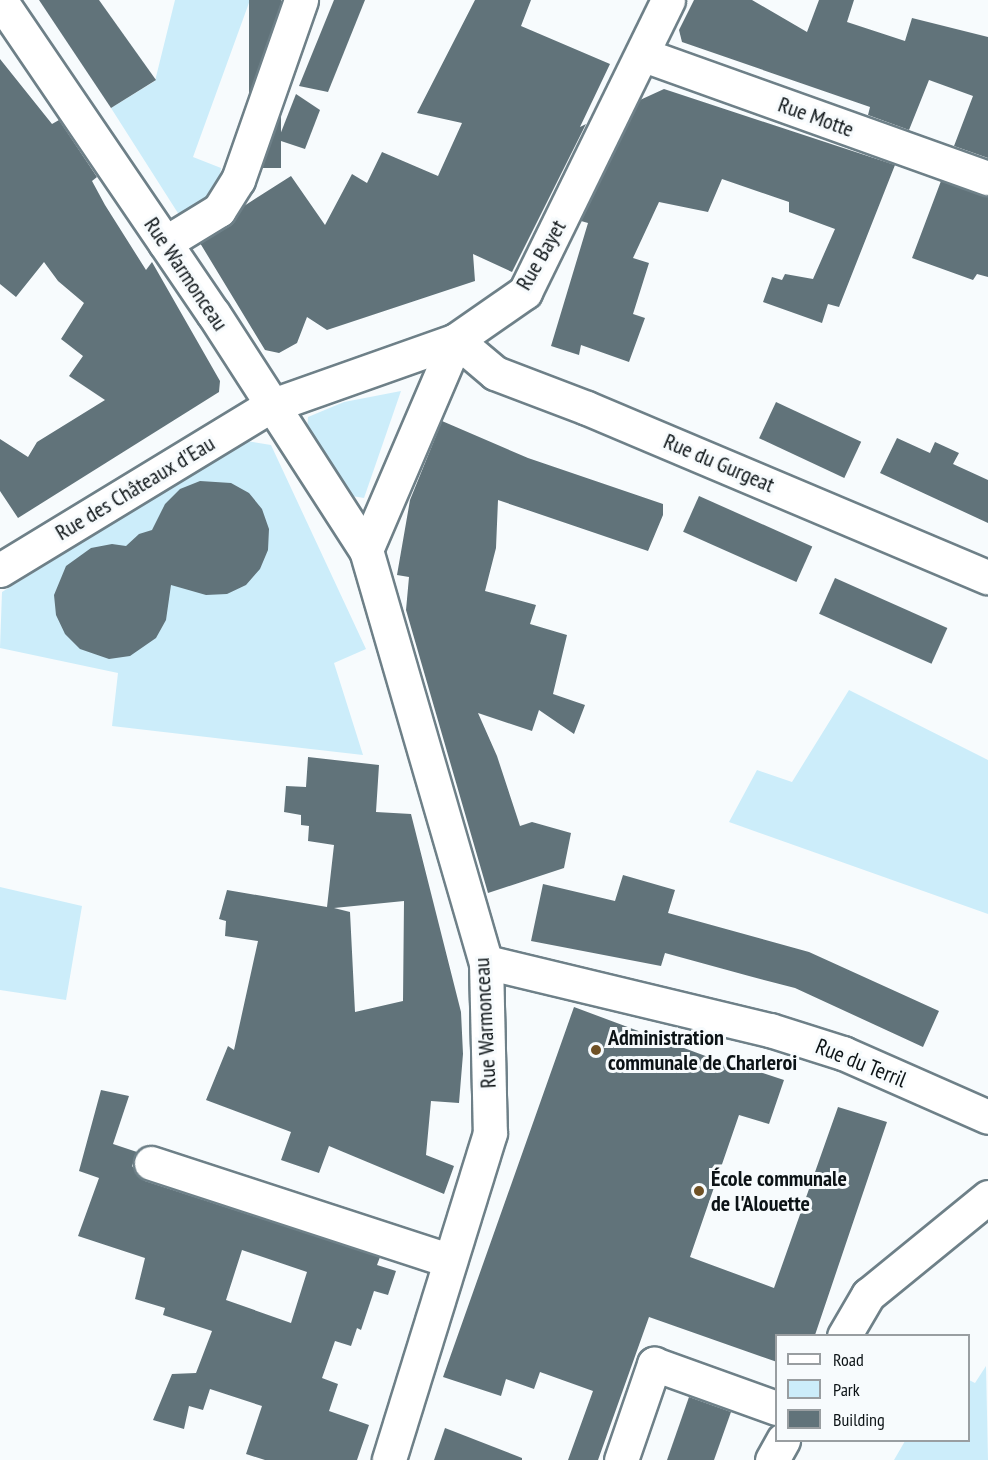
<!DOCTYPE html>
<meta charset="utf-8">
<style>
body{margin:0}
#map{position:relative;width:988px;height:1460px;overflow:hidden;background:#f7fbfd;font-family:"PT Sans Narrow",sans-serif}
div>[style]{position:absolute}
.green>*{inset:0;background:#ccedfa}
.building>*{inset:0;background:#61737a;transform-origin:0 0}
.roads{filter:drop-shadow(2px 0 #6e8088) drop-shadow(-2px 0 #6e8088) drop-shadow(0 2px #6e8088) drop-shadow(0 -2px #6e8088)}
.minor>*{height:33px;margin:-16.5px;padding:0 16.5px;transform-origin:16.5px;border-radius:16.5px;background:#fff}
.dots>*{width:16px;height:16px;translate:-50% -50%;box-sizing:border-box;border:3px solid #f7fbfd;border-radius:50%}
span{translate:-50% -50%;white-space:nowrap;text-align:center;line-height:1.15;-webkit-text-stroke:6px #f7fbfd;paint-order:stroke}
.street-label{font-size:22px;color:#0c1316}
.poi-label{font-size:22px;color:#0c1316;font-weight:700}
.left{translate:0 -50%;text-align:left}
.legend{position:absolute;left:775px;top:1334px;width:195px;height:108px;box-sizing:border-box;background:#f7fbfd;border:2px solid #999ea1;margin:0;padding:8px 10px;list-style:none;font-size:18px;color:#0c1316}
.legend li{display:flex;align-items:center;gap:12px;height:30px}
.legend b{width:30px;border:2px solid #999ea1}
</style>
<div id="map">
<div class="green">
<div style="clip-path:polygon(175px 0,250px 0,193px 157px,221px 168px,217px 193px,183px 221px,111px 108px,155px 81px)"></div>
<div style="clip-path:polygon(401px 391px,364px 498px,352px 496px,307px 431px,308px 417px,344px 402px)"></div>
<div style="clip-path:polygon(246px 441px,271px 445px,366px 649px,334px 663px,363px 755px,112px 726px,118px 673px,0 648px,2px 592px)"></div>
<div style="clip-path:polygon(849px 690px,988px 760px,988px 914px,729px 822px,757px 770px,792px 782px)"></div>
<div style="clip-path:polygon(0 887px,82px 906px,66px 1000px,0 990px)"></div>
<div style="clip-path:polygon(986px 1366px,988px 1460px,894px 1460px,905px 1441px,968px 1440px,969px 1380px,975px 1383px)"></div>
</div>
<div class="building">
<div style="clip-path:polygon(39px 0,99px 0,156px 80px,111px 108px)"></div>
<div style="left:249px;top:0;width:32px;height:168px"></div>
<div style="clip-path:polygon(334px 0,365px 0,328px 92px,299px 86px)"></div>
<div style="clip-path:polygon(475px 0,531px 0,521px 26px,610px 64px,580px 127px,586px 124px,512px 272px,473px 254px,475px 281px,327px 330px,307px 317px,297px 343px,279px 353px,265px 350px,200px 243px,229px 226px,244px 206px,291px 176px,325px 225px,352px 174px,367px 183px,382px 152px,438px 176px,462px 123px,417px 113px)"></div>
<div style="clip-path:polygon(694px 0,752px 0,807px 32px,819px 0,854px 0,847px 22px,905px 41px,912px 18px,988px 37px,988px 158px,954px 146px,973px 96px,929px 80px,909px 130px,868px 115px,870px 107px,682px 42px,679px 30px)"></div>
<div style="clip-path:polygon(0 59px,52px 124px,59px 120px,97px 177px,92px 181px,105px 205px,146px 270px,152px 262px,220px 381px,219px 392px,18px 518px,0 491px,0 439px,28px 457px,37px 442px,105px 400px,69px 376px,83px 356px,61px 339px,84px 303px,58px 281px,44px 262px,16px 297px,0 284px)"></div>
<div style="clip-path:polygon(664px 89px,895px 165px,839px 307px,828px 304px,822px 323px,763px 302px,772px 277px,782px 280px,785px 274px,813px 279px,835px 229px,789px 212px,789px 202px,722px 179px,708px 212px,659px 202px,633px 258px,649px 263px,633px 314px,645px 318px,629px 362px,581px 345px,579px 355px,551px 346px,588px 223px,581px 221px,640px 100px)"></div>
<div style="clip-path:polygon(296px 94px,320px 110px,305px 149px,278px 140px)"></div>
<div style="clip-path:polygon(941px 181px,988px 196px,988px 277px,977px 274px,973px 280px,912px 258px)"></div>
<div style="left:776px;top:402px;width:94px;height:40px;rotate:25deg"></div>
<div style="clip-path:polygon(442px 421px,528px 458px,663px 504px,663px 515px,648px 551px,498px 500px,496px 548px,485px 591px,536px 605px,530px 624px,567px 635px,553px 694px,585px 705px,574px 734px,539px 710px,532px 731px,478px 713px,497px 756px,520px 826px,532px 822px,571px 833px,564px 868px,488px 893px,406px 610px,409px 577px,397px 575px,410px 500px)"></div>
<div style="clip-path:polygon(897px 438px,930px 453px,935px 442px,959px 453px,953px 464px,988px 480px,988px 523px,880px 473px)"></div>
<div style="clip-path:polygon(200px 481px,231px 483px,249px 493px,262px 509px,269px 529px,268px 550px,260px 569px,246px 585px,227px 594px,206px 595px,171px 585px,166px 620px,156px 638px,130px 656px,109px 659px,80px 649px,65px 634px,56px 615px,54px 595px,66px 566px,91px 548px,112px 544px,126px 546px,139px 534px,152px 530px,165px 504px,180px 489px)"></div>
<div style="left:699px;top:496px;width:124px;height:39px;rotate:24deg"></div>
<div style="left:835px;top:578px;width:123px;height:39px;rotate:24deg"></div>
<div style="clip-path:polygon(evenodd,308px 757px,379px 765px,376px 812px,411px 814px,461px 1012px,463px 1054px,459px 1103px,431px 1101px,426px 1155px,454px 1166px,444px 1194px,329px 1146px,319px 1173px,281px 1160px,291px 1132px,206px 1100px,228px 1046px,234px 1050px,258px 941px,225px 936px,226px 921px,219px 919px,227px 890px,327px 907px,334px 845px,308px 841px,309px 826px,301px 825px,301px 815px,284px 812px,286px 786px,306px 787px,308px 757px,404px 901px,403px 1001px,355px 1012px,350px 912px,334px 908px,404px 901px)"></div>
<div style="clip-path:polygon(623px 875px,675px 890px,668px 913px,809px 952px,939px 1011px,923px 1047px,795px 988px,749px 976px,665px 953px,661px 966px,531px 941px,543px 884px,615px 901px)"></div>
<div style="clip-path:polygon(574px 1007px,743px 1070px,744px 1067px,784px 1080px,769px 1124px,739px 1115px,690px 1257px,774px 1288px,838px 1107px,887px 1122px,815px 1335px,777px 1335px,777px 1362px,649px 1317px,598px 1460px,568px 1460px,593px 1391px,540px 1372px,534px 1389px,506px 1379px,501px 1396px,443px 1377px)"></div>
<div style="clip-path:polygon(evenodd,101px 1090px,129px 1096px,113px 1144px,137px 1152px,132px 1166px,145px 1181px,380px 1257px,377px 1265px,396px 1271px,388px 1295px,374px 1291px,361px 1330px,357px 1328px,351px 1346px,335px 1341px,322px 1378px,338px 1384px,329px 1411px,369px 1425px,357px 1460px,265px 1460px,246px 1454px,262px 1406px,210px 1389px,203px 1410px,189px 1406px,184px 1429px,153px 1420px,172px 1374px,196px 1373px,212px 1331px,163px 1315px,165px 1308px,135px 1299px,145px 1258px,78px 1236px,99px 1178px,79px 1171px,101px 1090px,242px 1250px,307px 1272px,291px 1323px,226px 1300px,242px 1250px)"></div>
<div style="clip-path:polygon(689px 1397px,731px 1412px,714px 1460px,667px 1460px)"></div>
<div style="clip-path:polygon(445px 1428px,522px 1458px,522px 1460px,434px 1460px)"></div>
</div>
<div class="roads">
<div class="minor">
<div style="left:0;top:0;width:379px;rotate:55.8deg"></div>
<div style="left:213px;top:313px;width:282px;rotate:57.2deg"></div>
<div style="left:366px;top:550px;width:429px;rotate:73.8deg"></div>
<div style="left:486px;top:962px;width:171px;rotate:88.7deg"></div>
<div style="left:490px;top:1133px;width:342px;rotate:107.2deg"></div>
<div style="left:644px;top:55px;width:365px;rotate:19.7deg"></div>
<div style="left:165px;top:243px;width:63px;rotate:-31.4deg"></div>
<div style="left:219px;top:210px;width:36px;rotate:-58deg"></div>
<div style="left:238px;top:180px;width:191px;rotate:-70.7deg"></div>
<div style="left:456px;top:340px;width:51px;rotate:40.2deg"></div>
<div style="left:495px;top:373px;width:98px;rotate:20.8deg"></div>
<div style="left:587px;top:408px;width:435px;rotate:22.9deg"></div>
<div style="left:366px;top:550px;width:228px;rotate:-66.8deg"></div>
<div style="left:0;top:570px;width:316px;rotate:-31.3deg"></div>
<div style="left:270px;top:406px;width:197px;rotate:-19.5deg"></div>
<div style="left:456px;top:340px;width:84px;rotate:-34.8deg"></div>
<div style="left:525px;top:292px;width:325px;rotate:-63.9deg"></div>
<div style="left:486px;top:962px;width:292px;rotate:13.5deg"></div>
<div style="left:770px;top:1030px;width:77px;rotate:17.5deg"></div>
<div style="left:843px;top:1053px;width:158px;rotate:23.8deg"></div>
<div style="left:151px;top:1163px;width:312px;rotate:18.1deg"></div>
<div style="left:844px;top:1336px;width:48px;rotate:-59.7deg"></div>
<div style="left:868px;top:1295px;width:155px;rotate:-39.2deg"></div>
<div style="left:621px;top:1460px;width:102px;rotate:-71deg"></div>
<div style="left:654px;top:1364px;width:130px;rotate:19.8deg"></div>
<div style="left:772px;top:1460px;width:23px;rotate:-61deg"></div>
</div>
</div>
<div class="dots">
<div style="left:596px;top:1050px;background:#6f5125"></div>
<div style="left:699px;top:1191px;background:#6f5125"></div>
</div>
<div class="street-label">
<span style="left:816px;top:117px;rotate:20deg">Rue Motte</span>
<span style="left:541px;top:255px;rotate:-60deg">Rue Bayet</span>
<span style="left:186px;top:274px;rotate:56deg">Rue Warmonceau</span>
<span style="left:719px;top:463px;rotate:23deg">Rue du Gurgeat</span>
<span style="left:135px;top:488px;rotate:-31deg">Rue des Châteaux d'Eau</span>
<span style="left:485px;top:1023px;rotate:-93deg">Rue Warmonceau</span>
<span style="left:861px;top:1063px;rotate:22deg">Rue du Terril</span>
</div>
<div class="poi-label">
<span class="left" style="left:608px;top:1050px">Administration<br>communale de Charleroi</span>
<span class="left" style="left:711px;top:1191px">École communale<br>de l'Alouette</span>
</div>
<ul class="legend">
<li><b style="height:8px;background:#fff"></b>Road</li>
<li><b style="height:16px;background:#ccedfa"></b>Park</li>
<li><b style="height:16px;background:#61737a"></b>Building</li>
</ul>
</div>
